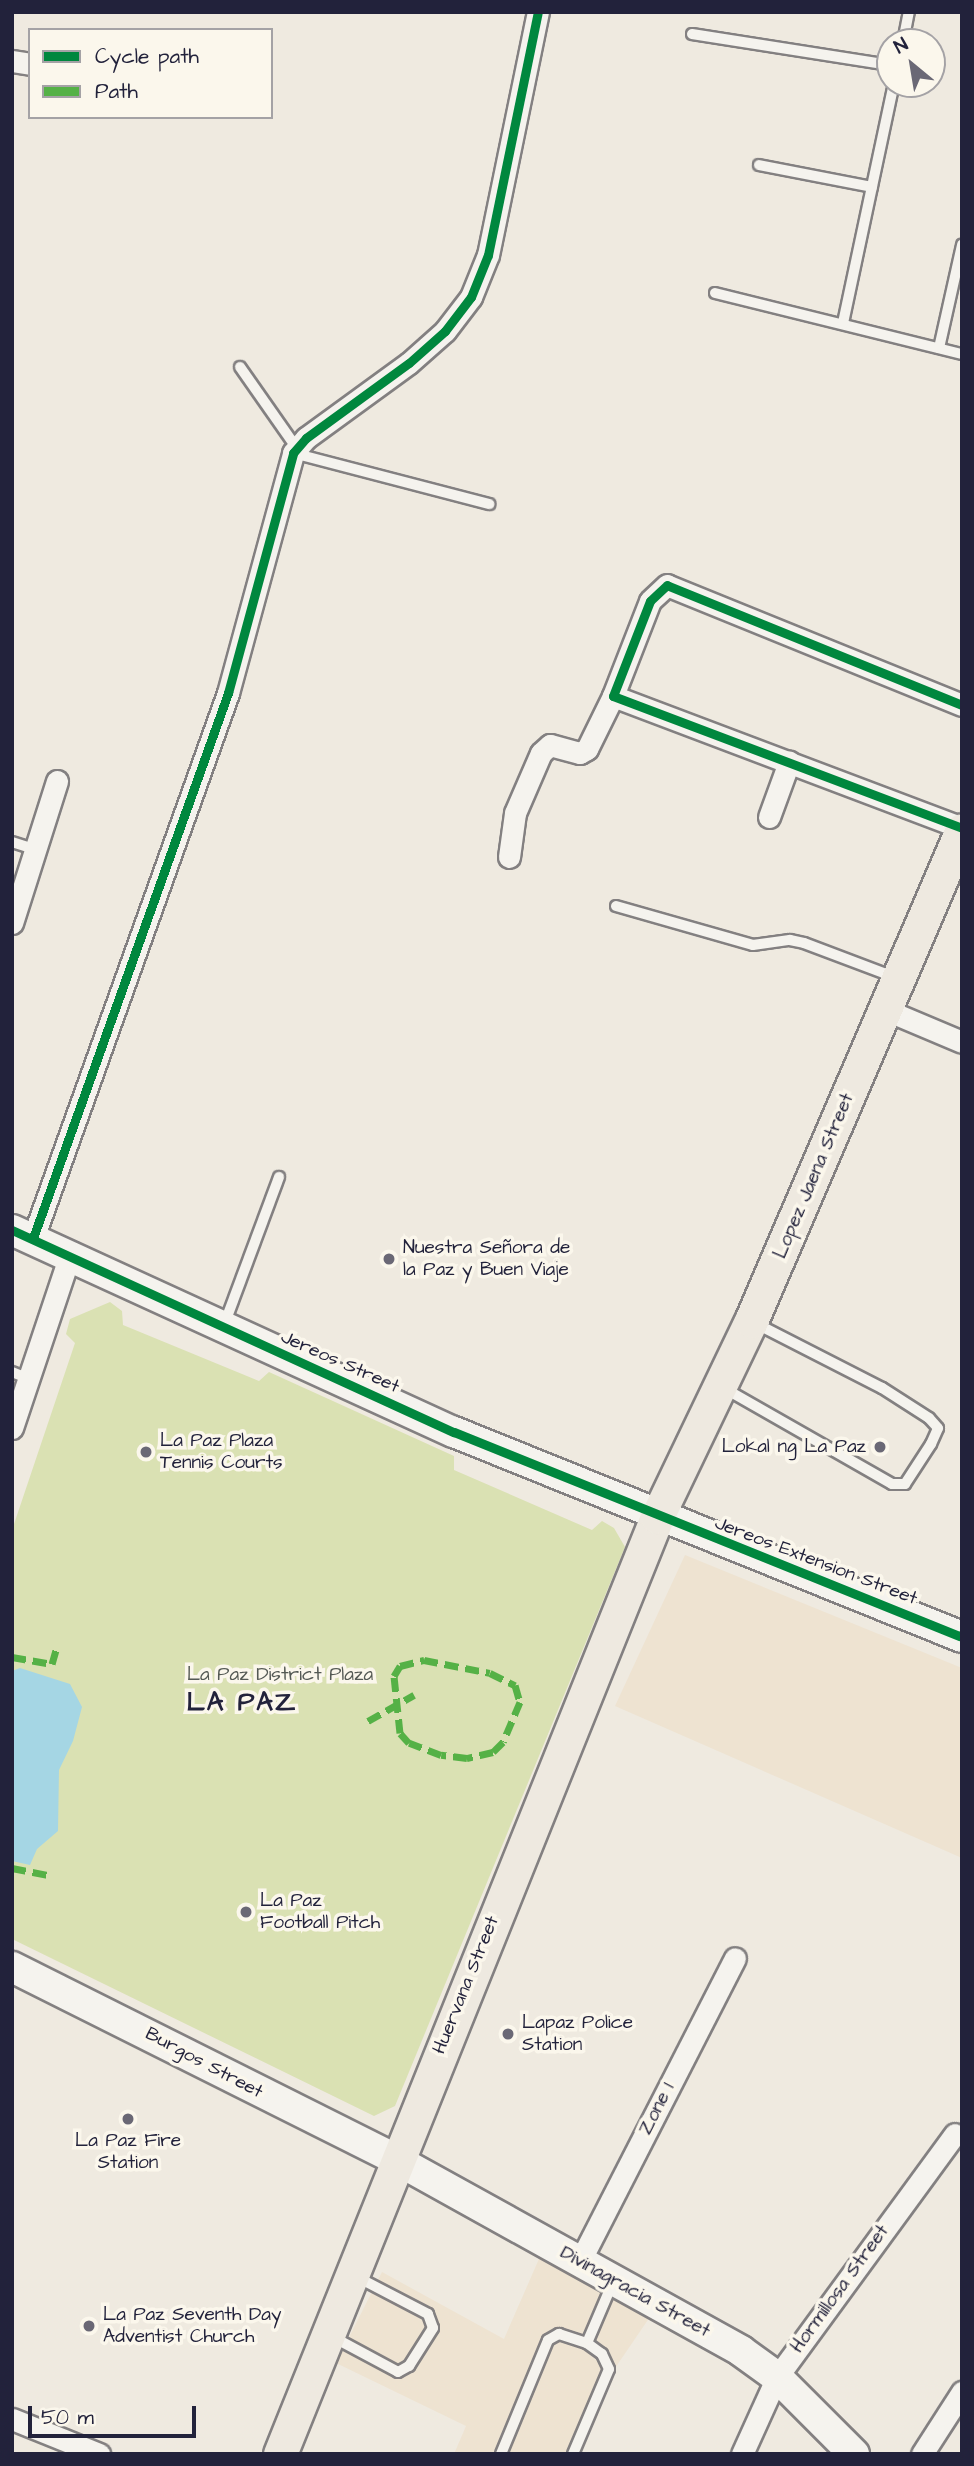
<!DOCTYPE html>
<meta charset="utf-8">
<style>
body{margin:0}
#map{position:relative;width:974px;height:2466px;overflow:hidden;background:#efeae0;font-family:"Architects Daughter",sans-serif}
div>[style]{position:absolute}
.built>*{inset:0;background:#eee3d1}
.green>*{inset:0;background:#dae1b3}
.water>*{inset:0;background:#a5d6e4}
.roads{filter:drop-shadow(2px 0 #838081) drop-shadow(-2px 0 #838081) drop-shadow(0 2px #838081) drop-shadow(0 -2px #838081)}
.lane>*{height:10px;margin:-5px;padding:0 5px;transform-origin:5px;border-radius:5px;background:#f5f3ee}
.street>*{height:21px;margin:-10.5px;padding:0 10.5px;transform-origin:10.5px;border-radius:10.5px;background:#f5f3ee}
.secondary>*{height:30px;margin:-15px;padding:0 15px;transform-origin:15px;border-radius:15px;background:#f5f3ee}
.primary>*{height:33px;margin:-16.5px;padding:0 16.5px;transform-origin:16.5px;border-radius:16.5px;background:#eee9e0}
.quiet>*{height:7px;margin-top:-3.5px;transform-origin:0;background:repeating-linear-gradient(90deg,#55b146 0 14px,transparent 0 21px)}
.cycleway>*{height:9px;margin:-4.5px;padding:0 4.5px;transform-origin:4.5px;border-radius:4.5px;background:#00873e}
.dots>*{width:19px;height:19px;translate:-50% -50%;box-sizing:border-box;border:4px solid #fbf7ec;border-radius:50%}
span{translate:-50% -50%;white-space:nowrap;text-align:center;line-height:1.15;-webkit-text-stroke:7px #fbf7ec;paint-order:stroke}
.street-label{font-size:19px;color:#22223b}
.poi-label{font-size:19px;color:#22223b}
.left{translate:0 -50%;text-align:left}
.right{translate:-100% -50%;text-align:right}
.park-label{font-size:19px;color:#545954}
.district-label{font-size:26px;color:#22223b;font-weight:700;letter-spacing:2px}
.frame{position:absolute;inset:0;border:14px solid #22223b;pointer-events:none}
.legend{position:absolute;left:28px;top:28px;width:245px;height:91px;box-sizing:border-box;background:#fbf7ec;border:2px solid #a4a2a5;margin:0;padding:9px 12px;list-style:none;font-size:21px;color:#22223b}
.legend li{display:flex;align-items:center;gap:14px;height:35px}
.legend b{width:35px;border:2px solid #a4a2a5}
.north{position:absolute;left:876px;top:28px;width:70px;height:70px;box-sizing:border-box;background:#fbf7ec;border:2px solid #a4a2a5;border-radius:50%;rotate:330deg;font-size:19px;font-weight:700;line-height:28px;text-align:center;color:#22223b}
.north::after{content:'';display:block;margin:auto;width:24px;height:32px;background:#6a6875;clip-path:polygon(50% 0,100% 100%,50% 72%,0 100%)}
.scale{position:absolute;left:28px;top:2406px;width:168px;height:32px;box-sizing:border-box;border:4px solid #22223b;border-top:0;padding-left:9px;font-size:21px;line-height:24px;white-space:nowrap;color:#22223b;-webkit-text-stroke:5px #fbf7ec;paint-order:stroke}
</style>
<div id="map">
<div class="built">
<div style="clip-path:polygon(685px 1555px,962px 1668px,962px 1858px,615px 1706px)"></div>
<div style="clip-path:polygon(542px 2252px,654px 2311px,611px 2374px,577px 2454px,454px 2454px,466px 2426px,336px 2363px,382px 2272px,504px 2339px)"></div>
</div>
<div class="green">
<div style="clip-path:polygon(110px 1302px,122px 1311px,123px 1325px,259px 1381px,269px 1372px,454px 1456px,454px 1470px,592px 1530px,602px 1521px,614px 1528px,625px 1547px,395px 2106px,374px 2116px,12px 1939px,12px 1530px,75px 1343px,66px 1334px,70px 1319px)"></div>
</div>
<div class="water">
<div style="clip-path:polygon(20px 1668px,70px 1684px,82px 1707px,73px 1741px,59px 1770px,58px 1831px,37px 1849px,30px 1865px,12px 1861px,12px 1671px)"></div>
</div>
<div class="roads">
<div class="lane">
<div style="left:692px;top:34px;width:200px;rotate:8.9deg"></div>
<div style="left:903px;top:42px;width:31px;rotate:-79deg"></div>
<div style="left:759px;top:165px;width:115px;rotate:11deg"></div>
<div style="left:715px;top:293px;width:254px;rotate:13.9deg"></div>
<div style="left:843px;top:323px;width:244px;rotate:-78deg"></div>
<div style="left:939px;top:348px;width:106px;rotate:-77.4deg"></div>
<div style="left:240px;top:367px;width:98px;rotate:55deg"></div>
<div style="left:293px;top:453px;width:203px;rotate:14.6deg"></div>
<div style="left:12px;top:842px;width:23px;rotate:18deg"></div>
<div style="left:616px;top:906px;width:142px;rotate:15.9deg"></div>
<div style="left:753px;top:945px;width:37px;rotate:-8deg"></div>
<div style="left:790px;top:940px;width:14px;rotate:12deg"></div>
<div style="left:804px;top:943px;width:96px;rotate:20.7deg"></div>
<div style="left:224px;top:1325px;width:158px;rotate:-69.6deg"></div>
<div style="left:12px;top:1372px;width:18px;rotate:22deg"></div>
<div style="left:722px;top:1387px;width:196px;rotate:29.7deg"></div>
<div style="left:892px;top:1484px;width:13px"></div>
<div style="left:905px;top:1484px;width:48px;rotate:-57deg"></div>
<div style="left:931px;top:1444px;width:17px;rotate:-66deg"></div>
<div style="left:938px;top:1428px;width:13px;rotate:-132deg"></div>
<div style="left:929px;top:1418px;width:56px;rotate:-147.4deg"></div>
<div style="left:882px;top:1388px;width:145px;rotate:-152.9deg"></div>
<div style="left:331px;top:2336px;width:76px;rotate:28.2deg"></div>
<div style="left:398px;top:2372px;width:13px;rotate:-29deg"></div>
<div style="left:409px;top:2366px;width:45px;rotate:-57.7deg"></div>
<div style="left:433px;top:2328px;width:15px;rotate:-110deg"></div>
<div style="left:428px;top:2314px;width:82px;rotate:-152.5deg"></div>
<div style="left:501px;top:2454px;width:123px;rotate:-67.6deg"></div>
<div style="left:548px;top:2340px;width:13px;rotate:-29deg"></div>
<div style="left:559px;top:2334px;width:29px;rotate:18deg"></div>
<div style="left:573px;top:2454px;width:92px;rotate:-67deg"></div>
<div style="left:609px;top:2369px;width:17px;rotate:-115deg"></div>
<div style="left:602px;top:2354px;width:19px;rotate:-144deg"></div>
<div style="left:587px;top:2343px;width:66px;rotate:-66.9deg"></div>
</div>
<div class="street">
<div style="left:12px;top:61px;width:18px;rotate:9deg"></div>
<div style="left:962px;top:705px;width:318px;rotate:-157.9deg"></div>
<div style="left:667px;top:585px;width:23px;rotate:137deg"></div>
<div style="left:650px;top:601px;width:102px;rotate:111.3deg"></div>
<div style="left:613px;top:696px;width:373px;rotate:20.7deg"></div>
<div style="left:769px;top:817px;width:59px;rotate:-70deg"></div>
<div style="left:509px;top:857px;width:44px;rotate:-82.2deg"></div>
<div style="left:515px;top:813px;width:65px;rotate:-66.6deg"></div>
<div style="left:541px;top:753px;width:12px;rotate:-42deg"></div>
<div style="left:550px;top:745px;width:31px;rotate:15deg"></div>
<div style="left:580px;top:753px;width:8px;rotate:-30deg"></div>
<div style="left:587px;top:749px;width:59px;rotate:-63.9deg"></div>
<div style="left:12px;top:923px;width:149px;rotate:-72.4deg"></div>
<div style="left:886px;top:1010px;width:82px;rotate:22.8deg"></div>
<div style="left:33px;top:1238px;width:579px;rotate:-70.31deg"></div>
<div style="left:228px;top:693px;width:249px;rotate:-74.8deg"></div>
<div style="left:293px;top:453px;width:20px;rotate:-49deg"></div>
<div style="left:306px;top:438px;width:127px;rotate:-36.1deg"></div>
<div style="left:409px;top:363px;width:48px;rotate:-41.6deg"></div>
<div style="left:445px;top:331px;width:43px;rotate:-52.6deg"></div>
<div style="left:471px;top:297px;width:45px;rotate:-68deg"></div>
<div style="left:488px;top:255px;width:248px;rotate:-78.4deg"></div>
<div style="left:12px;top:1428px;width:182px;rotate:-71.5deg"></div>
<div style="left:580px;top:2261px;width:340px;rotate:-62.9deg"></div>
<div style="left:12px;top:2419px;width:94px;rotate:21.9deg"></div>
<div style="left:742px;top:2454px;width:85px;rotate:-65.6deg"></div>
<div style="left:777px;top:2377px;width:301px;rotate:-53.8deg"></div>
<div style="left:922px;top:2454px;width:74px;rotate:-57.2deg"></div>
</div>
<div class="secondary">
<div style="left:12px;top:1230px;width:486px;rotate:24.6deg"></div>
<div style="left:454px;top:1432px;width:548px;rotate:21.98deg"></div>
<div style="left:12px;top:1967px;width:428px;rotate:26.6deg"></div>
<div style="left:395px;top:2159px;width:396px;rotate:29deg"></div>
<div style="left:741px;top:2351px;width:44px;rotate:35.8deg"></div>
<div style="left:777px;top:2377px;width:109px;rotate:45deg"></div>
</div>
<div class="primary">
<div style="left:280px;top:2454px;width:1010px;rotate:-68.08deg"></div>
<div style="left:657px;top:1517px;width:217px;rotate:-64.4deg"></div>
<div style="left:751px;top:1321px;width:534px;rotate:-66.75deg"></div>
</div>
</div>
<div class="quiet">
<div style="left:12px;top:1657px;width:41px;rotate:9.9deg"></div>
<div style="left:52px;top:1664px;width:15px;rotate:-74deg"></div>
<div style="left:424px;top:1660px;width:67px;rotate:11.1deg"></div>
<div style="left:490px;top:1673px;width:28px;rotate:26deg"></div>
<div style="left:515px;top:1685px;width:18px;rotate:74deg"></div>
<div style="left:520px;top:1702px;width:43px;rotate:113deg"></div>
<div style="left:503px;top:1742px;width:14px;rotate:135deg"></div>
<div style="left:493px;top:1752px;width:27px;rotate:167deg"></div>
<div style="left:467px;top:1758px;width:26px;rotate:-173deg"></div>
<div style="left:441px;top:1755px;width:34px;rotate:-159deg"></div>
<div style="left:409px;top:1743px;width:13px;rotate:-132deg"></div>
<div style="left:400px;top:1733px;width:57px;rotate:-96deg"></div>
<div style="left:394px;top:1676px;width:12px;rotate:-59deg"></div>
<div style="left:400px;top:1666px;width:25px;rotate:-14deg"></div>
<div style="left:368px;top:1721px;width:53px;rotate:-29.5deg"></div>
<div style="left:12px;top:1868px;width:36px;rotate:11deg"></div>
</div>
<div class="cycleway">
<div style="left:962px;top:705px;width:318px;rotate:-157.9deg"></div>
<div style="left:667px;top:585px;width:23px;rotate:137deg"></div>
<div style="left:650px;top:601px;width:102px;rotate:111.3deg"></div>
<div style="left:613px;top:696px;width:373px;rotate:20.7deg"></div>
<div style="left:12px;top:1230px;width:486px;rotate:24.6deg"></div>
<div style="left:454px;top:1432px;width:548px;rotate:21.98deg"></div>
<div style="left:33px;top:1238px;width:579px;rotate:-70.31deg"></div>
<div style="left:228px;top:693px;width:249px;rotate:-74.8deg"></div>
<div style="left:293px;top:453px;width:20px;rotate:-49deg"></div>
<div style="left:306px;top:438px;width:127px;rotate:-36.1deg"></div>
<div style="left:409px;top:363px;width:48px;rotate:-41.6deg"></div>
<div style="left:445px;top:331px;width:43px;rotate:-52.6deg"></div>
<div style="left:471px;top:297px;width:45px;rotate:-68deg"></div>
<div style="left:488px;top:255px;width:248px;rotate:-78.4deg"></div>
</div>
<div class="dots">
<div style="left:389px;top:1259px;background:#6a6875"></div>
<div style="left:880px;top:1447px;background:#6a6875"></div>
<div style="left:146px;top:1452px;background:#6a6875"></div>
<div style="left:246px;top:1912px;background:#6a6875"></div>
<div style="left:508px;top:2034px;background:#6a6875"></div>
<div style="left:128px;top:2119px;background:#6a6875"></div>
<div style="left:89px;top:2326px;background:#6a6875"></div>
</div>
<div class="street-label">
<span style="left:814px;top:1176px;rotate:-67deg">Lopez Jaena Street</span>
<span style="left:340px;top:1362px;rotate:24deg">Jereos Street</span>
<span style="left:816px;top:1561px;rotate:21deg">Jereos Extension Street</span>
<span style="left:466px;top:1985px;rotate:-68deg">Huervana Street</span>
<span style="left:204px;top:2063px;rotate:28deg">Burgos Street</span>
<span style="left:657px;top:2109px;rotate:-63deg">Zone 1</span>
<span style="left:840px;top:2289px;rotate:-54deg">Hormillosa Street</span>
<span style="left:635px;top:2292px;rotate:29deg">Divinagracia Street</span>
</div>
<div class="poi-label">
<span class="left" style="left:403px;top:1259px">Nuestra Señora de<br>la Paz y Buen Viaje</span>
<span class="left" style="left:160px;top:1452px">La Paz Plaza<br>Tennis Courts</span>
<span class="right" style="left:866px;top:1447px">Lokal ng La Paz</span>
<span class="left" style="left:260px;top:1912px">La Paz<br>Football Pitch</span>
<span class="left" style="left:522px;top:2034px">Lapaz Police<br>Station</span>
<span style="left:128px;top:2152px">La Paz Fire<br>Station</span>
<span class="left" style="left:103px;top:2326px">La Paz Seventh Day<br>Adventist Church</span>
</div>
<div class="park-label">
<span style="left:280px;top:1675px">La Paz District Plaza</span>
</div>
<div class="district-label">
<span style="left:242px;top:1703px">LA PAZ</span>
</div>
<div class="frame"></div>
<ul class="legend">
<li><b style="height:9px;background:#00873e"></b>Cycle path</li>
<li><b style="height:9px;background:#55b146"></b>Path</li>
</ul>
<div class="north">N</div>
<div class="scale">50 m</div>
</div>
